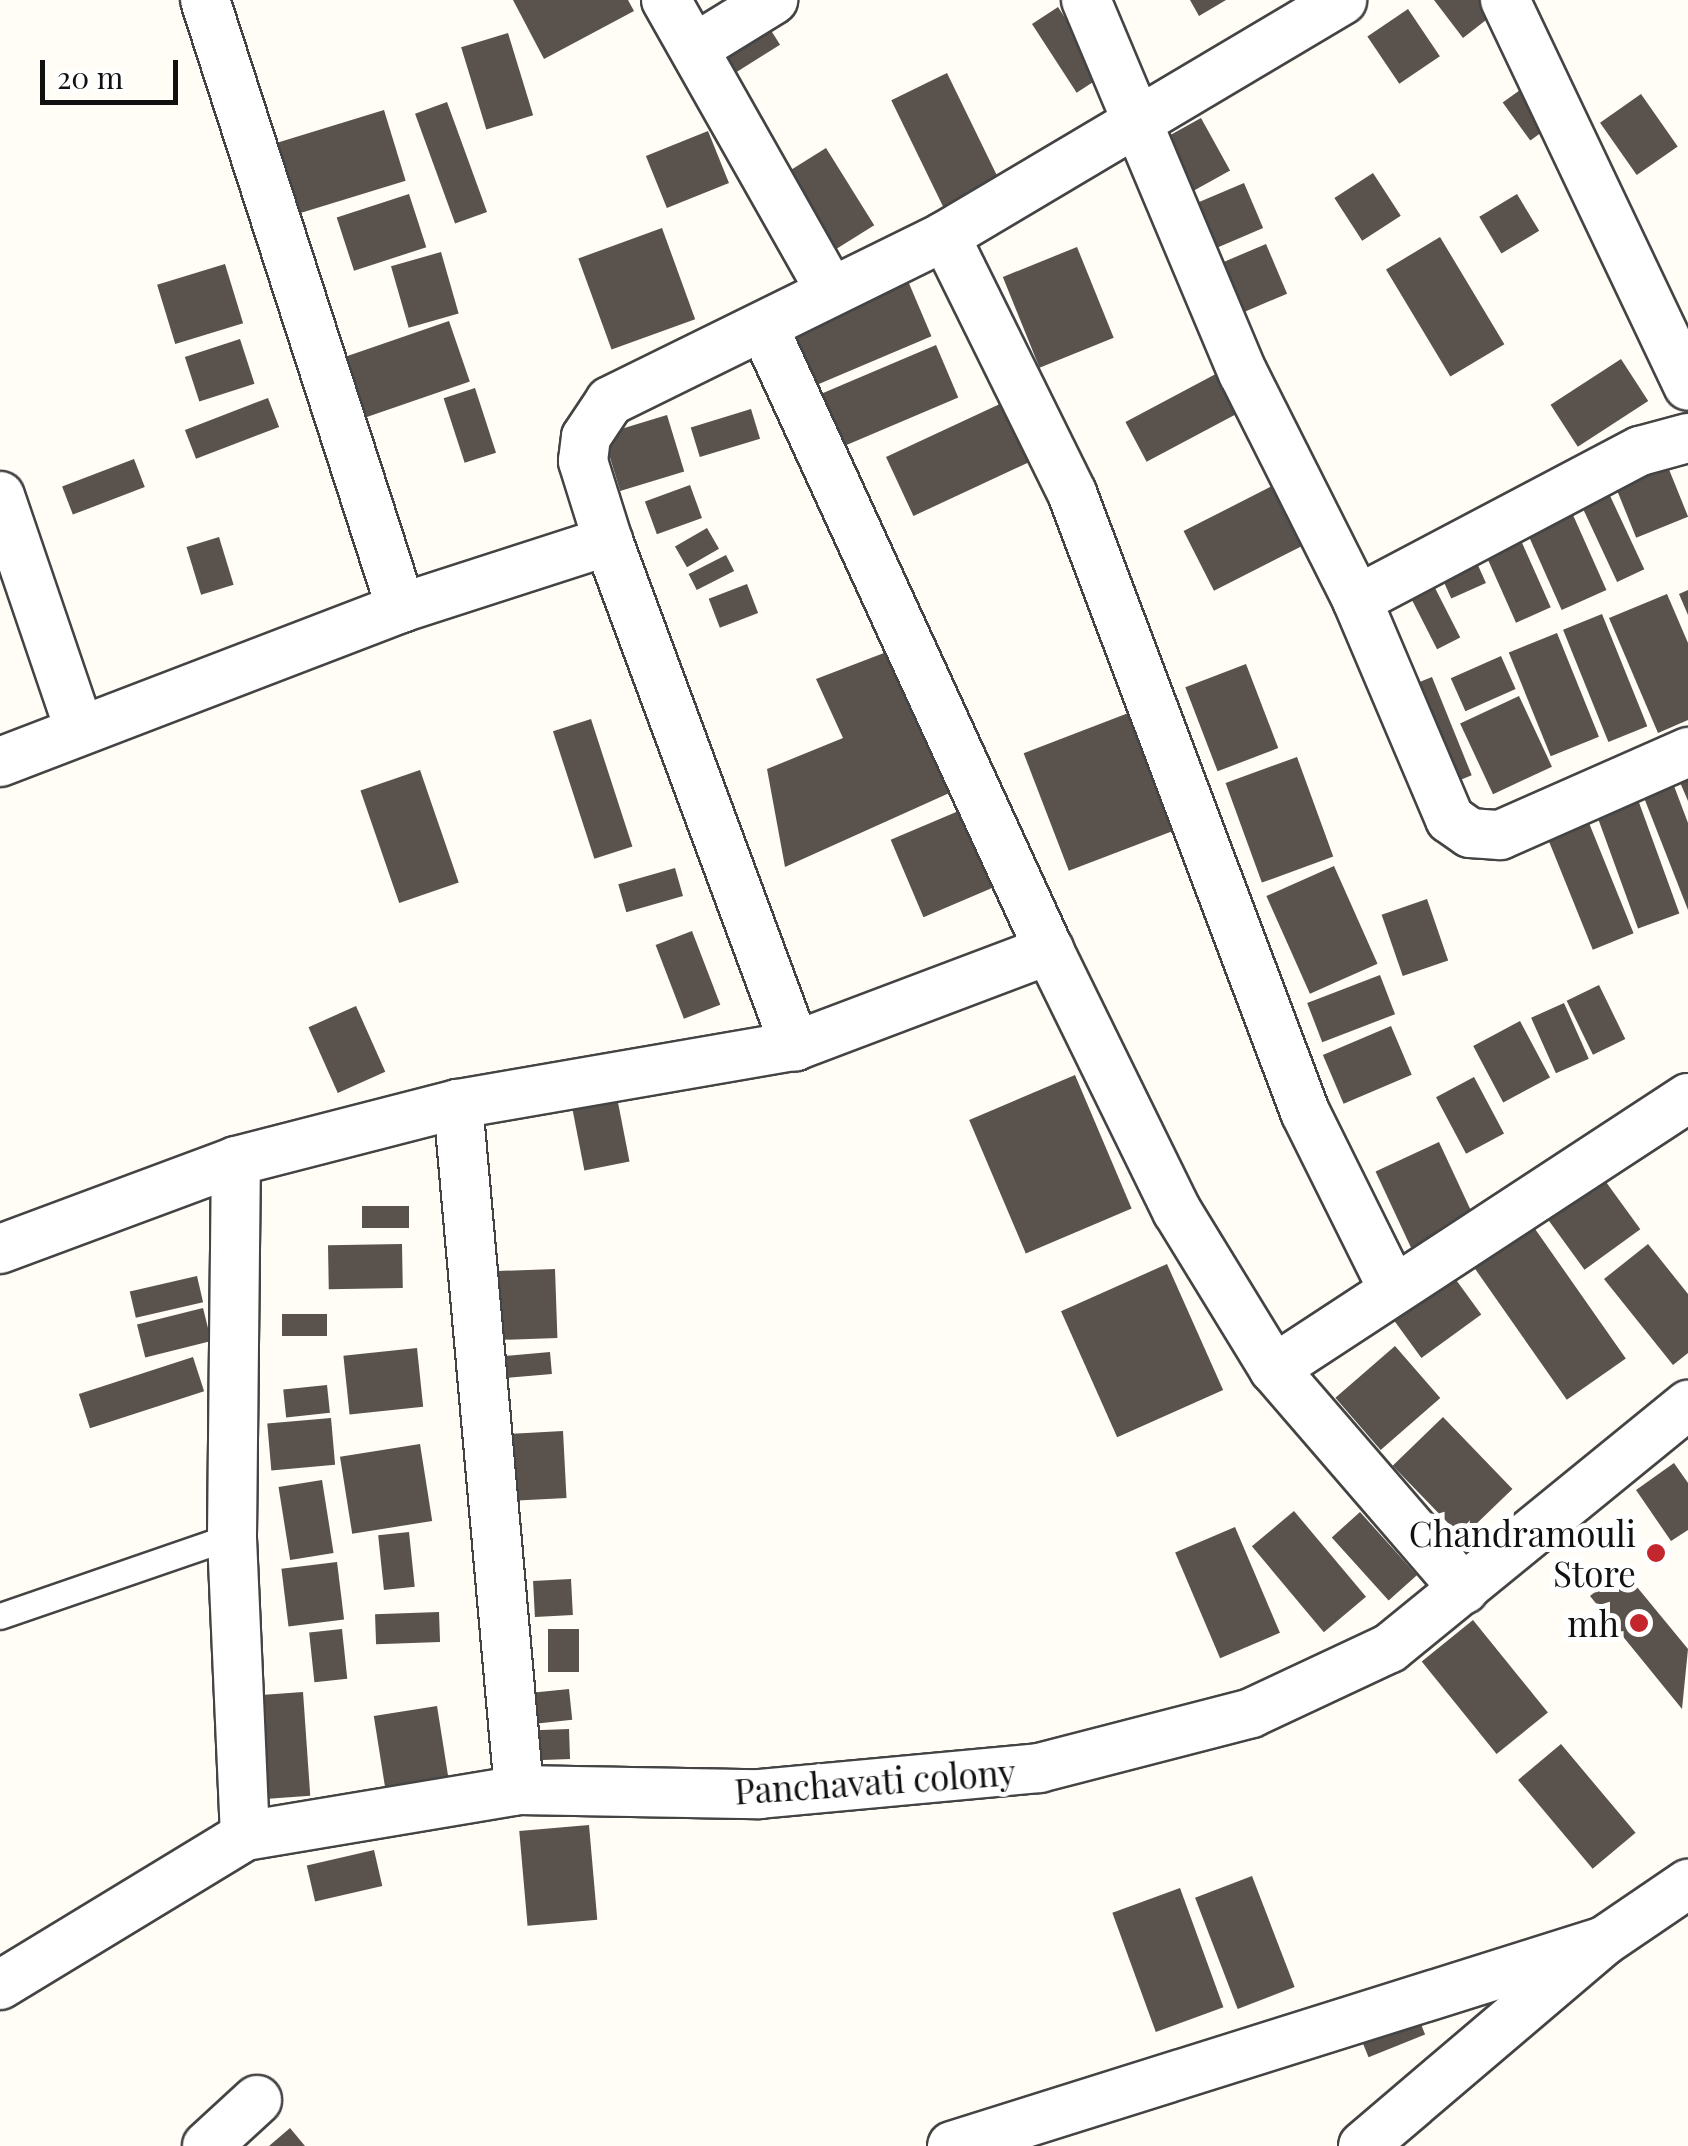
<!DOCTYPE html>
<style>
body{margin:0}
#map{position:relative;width:1688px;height:2146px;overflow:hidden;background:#fffdf5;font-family:"Playfair Display",serif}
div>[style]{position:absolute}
.building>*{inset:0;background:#5a524d;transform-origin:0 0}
.roads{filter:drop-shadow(2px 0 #444) drop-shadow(-2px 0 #444) drop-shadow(0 2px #444) drop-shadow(0 -2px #444)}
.lane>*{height:25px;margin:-12.5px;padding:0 12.5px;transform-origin:12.5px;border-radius:12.5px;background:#fff}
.street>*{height:48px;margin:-24px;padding:0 24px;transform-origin:24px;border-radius:24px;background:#fff}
.dots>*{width:28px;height:28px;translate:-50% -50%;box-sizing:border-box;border:5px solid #fff;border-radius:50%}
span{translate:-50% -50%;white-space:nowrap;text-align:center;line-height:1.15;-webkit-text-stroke:10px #fff;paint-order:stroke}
.poi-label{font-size:35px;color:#111}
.right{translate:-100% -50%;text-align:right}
.street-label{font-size:35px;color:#111}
.scale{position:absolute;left:40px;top:60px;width:138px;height:45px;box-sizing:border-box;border:5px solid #111;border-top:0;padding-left:12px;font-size:30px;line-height:35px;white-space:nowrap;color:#111;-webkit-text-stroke:8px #fff;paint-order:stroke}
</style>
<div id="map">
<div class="building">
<div style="clip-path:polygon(513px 0,628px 0,634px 11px,544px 59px)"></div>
<div style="clip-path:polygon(1190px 0,1226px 0,1199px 16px)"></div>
<div style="clip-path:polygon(1434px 0,1485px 0,1495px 13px,1463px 38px)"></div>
<div style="left:1058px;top:7px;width:82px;height:31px;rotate:57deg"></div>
<div style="left:1408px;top:9px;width:57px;height:49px;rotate:56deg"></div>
<div style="left:762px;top:16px;width:34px;height:61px;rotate:58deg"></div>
<div style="left:508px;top:33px;width:86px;height:49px;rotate:73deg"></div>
<div style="left:947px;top:73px;width:124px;height:62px;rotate:64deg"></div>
<div style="left:1531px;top:82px;width:47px;height:35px;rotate:54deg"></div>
<div style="left:1641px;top:94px;width:64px;height:50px;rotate:55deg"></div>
<div style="left:447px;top:102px;width:117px;height:34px;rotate:70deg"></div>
<div style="left:384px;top:110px;width:74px;height:133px;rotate:73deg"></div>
<div style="left:1201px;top:118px;width:60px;height:50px;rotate:61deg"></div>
<div style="left:708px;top:131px;width:56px;height:67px;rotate:68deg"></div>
<div style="left:826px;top:148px;width:91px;height:50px;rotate:58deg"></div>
<div style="left:1373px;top:173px;width:51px;height:46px;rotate:57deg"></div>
<div style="left:1244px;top:183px;width:49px;height:59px;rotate:67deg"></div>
<div style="left:409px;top:194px;width:56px;height:76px;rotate:72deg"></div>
<div style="left:1517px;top:194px;width:43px;height:44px;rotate:59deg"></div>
<div style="left:662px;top:228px;width:97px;height:89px;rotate:70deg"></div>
<div style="left:1440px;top:237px;width:125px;height:63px;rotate:59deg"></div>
<div style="left:1266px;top:244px;width:54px;height:46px;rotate:67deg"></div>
<div style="left:1077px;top:247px;width:98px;height:80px;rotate:68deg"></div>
<div style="left:441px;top:252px;width:64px;height:52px;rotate:74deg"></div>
<div style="left:225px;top:264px;width:62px;height:71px;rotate:73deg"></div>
<div style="left:908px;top:281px;width:60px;height:137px;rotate:67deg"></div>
<div style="left:449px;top:321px;width:64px;height:125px;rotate:71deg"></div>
<div style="left:240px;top:339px;width:47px;height:58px;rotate:72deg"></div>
<div style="left:936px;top:345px;width:57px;height:138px;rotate:67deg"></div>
<div style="left:1621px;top:359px;width:50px;height:84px;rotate:57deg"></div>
<div style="left:1227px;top:368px;width:45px;height:115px;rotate:62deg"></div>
<div style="left:475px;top:388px;width:68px;height:33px;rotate:72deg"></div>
<div style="left:268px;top:398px;width:31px;height:89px;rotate:69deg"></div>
<div style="left:1002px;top:403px;width:65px;height:128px;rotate:65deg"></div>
<div style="left:751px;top:409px;width:31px;height:63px;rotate:73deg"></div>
<div style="left:667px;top:415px;width:59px;height:67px;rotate:73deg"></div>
<div style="left:134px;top:459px;width:30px;height:77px;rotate:69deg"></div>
<div style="left:1666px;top:462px;width:59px;height:56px;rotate:68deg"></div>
<div style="left:1278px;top:483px;width:67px;height:106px;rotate:63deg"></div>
<div style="left:690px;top:485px;width:35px;height:48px;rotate:70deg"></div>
<div style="left:1605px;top:485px;width:93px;height:30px;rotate:65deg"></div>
<div style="left:1569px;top:506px;width:92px;height:49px;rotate:66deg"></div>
<div style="left:707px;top:528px;width:24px;height:37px;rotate:60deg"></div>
<div style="left:1519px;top:536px;width:78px;height:38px;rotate:66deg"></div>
<div style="left:219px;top:537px;width:50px;height:34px;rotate:73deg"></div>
<div style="left:726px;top:555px;width:18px;height:42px;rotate:63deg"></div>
<div style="left:1477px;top:563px;width:22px;height:38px;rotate:66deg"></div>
<div style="left:747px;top:584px;width:31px;height:41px;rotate:69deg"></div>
<div style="left:1433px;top:584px;width:60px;height:26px;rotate:63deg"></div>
<div style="clip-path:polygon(1688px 590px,1688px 615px,1679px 594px)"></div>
<div style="clip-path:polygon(1667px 594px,1688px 643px,1688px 720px,1658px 733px,1609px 618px)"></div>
<div style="left:1602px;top:614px;width:121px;height:42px;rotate:68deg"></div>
<div style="left:1557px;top:633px;width:112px;height:52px;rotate:68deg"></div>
<div style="clip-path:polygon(897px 648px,956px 790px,785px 867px,767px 769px,843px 738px,816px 679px)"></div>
<div style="left:1501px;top:656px;width:36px;height:55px;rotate:66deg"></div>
<div style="left:1246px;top:664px;width:90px;height:65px;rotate:69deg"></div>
<div style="left:1432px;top:677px;width:106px;height:27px;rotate:68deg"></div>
<div style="left:1519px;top:696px;width:78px;height:65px;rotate:65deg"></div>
<div style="left:1131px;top:712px;width:126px;height:115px;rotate:69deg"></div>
<div style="left:591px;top:719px;width:134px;height:40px;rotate:72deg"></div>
<div style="left:1297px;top:757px;width:106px;height:76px;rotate:70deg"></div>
<div style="left:420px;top:770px;width:119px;height:63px;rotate:71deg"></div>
<div style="clip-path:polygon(1688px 776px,1688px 801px,1679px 780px)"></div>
<div style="clip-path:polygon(1671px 778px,1688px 823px,1688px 910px,1641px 790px)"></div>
<div style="left:1637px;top:797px;width:124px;height:44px;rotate:70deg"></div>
<div style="left:968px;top:807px;width:84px;height:84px;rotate:67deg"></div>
<div style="left:1589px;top:823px;width:119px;height:44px;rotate:68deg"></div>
<div style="left:1334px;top:866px;width:107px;height:74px;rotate:66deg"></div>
<div style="left:675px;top:868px;width:29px;height:59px;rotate:74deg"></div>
<div style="left:1427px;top:899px;width:65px;height:48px;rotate:71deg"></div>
<div style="left:692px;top:931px;width:79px;height:39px;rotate:69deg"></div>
<div style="left:1380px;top:975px;width:42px;height:78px;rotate:69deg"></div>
<div style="left:1599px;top:985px;width:60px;height:36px;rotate:64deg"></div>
<div style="left:1564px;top:1003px;width:61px;height:36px;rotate:66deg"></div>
<div style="left:356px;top:1006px;width:72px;height:52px;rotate:66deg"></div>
<div style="left:1520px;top:1021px;width:64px;height:53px;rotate:62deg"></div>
<div style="left:1391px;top:1026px;width:53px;height:74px;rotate:67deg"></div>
<div style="left:1075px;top:1075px;width:145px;height:115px;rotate:67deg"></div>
<div style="left:1474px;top:1077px;width:64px;height:43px;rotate:62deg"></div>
<div style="left:615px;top:1087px;width:76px;height:46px;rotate:79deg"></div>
<div style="left:1439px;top:1142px;width:89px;height:70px;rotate:65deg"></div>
<div style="left:1598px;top:1171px;width:72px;height:69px;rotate:54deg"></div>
<div style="left:409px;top:1206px;width:22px;height:47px;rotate:90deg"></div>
<div style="left:1526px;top:1216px;width:174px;height:72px;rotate:55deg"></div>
<div style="left:402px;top:1244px;width:44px;height:74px;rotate:89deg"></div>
<div style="clip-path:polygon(1648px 1244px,1688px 1294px,1688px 1353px,1673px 1365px,1604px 1279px)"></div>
<div style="left:1167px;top:1264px;width:138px;height:116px;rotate:66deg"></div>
<div style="left:1446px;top:1266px;width:60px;height:74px;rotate:54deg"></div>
<div style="left:555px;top:1269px;width:69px;height:64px;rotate:88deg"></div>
<div style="left:197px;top:1276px;width:27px;height:69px;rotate:77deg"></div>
<div style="left:203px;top:1308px;width:34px;height:68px;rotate:76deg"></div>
<div style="left:282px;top:1314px;width:45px;height:22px"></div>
<div style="left:1395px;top:1346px;width:69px;height:79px;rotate:49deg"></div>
<div style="left:417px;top:1348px;width:59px;height:74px;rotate:84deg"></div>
<div style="left:550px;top:1352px;width:22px;height:50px;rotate:85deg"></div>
<div style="left:193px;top:1357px;width:36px;height:120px;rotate:72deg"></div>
<div style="left:327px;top:1385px;width:28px;height:44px;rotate:84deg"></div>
<div style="left:1443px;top:1417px;width:100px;height:70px;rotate:46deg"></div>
<div style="left:331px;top:1418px;width:47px;height:64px;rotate:85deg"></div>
<div style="left:563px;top:1431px;width:67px;height:61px;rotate:87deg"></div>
<div style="left:420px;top:1444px;width:78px;height:81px;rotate:81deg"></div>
<div style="clip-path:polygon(1674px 1463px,1688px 1483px,1688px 1530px,1671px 1541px,1636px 1490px)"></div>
<div style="left:322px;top:1480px;width:74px;height:44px;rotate:81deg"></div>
<div style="left:1294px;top:1511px;width:112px;height:55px;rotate:50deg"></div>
<div style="left:1360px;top:1512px;width:85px;height:38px;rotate:48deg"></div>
<div style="left:1235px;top:1527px;width:115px;height:65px;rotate:67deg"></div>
<div style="left:409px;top:1532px;width:55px;height:31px;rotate:84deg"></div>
<div style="left:337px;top:1562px;width:58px;height:56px;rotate:83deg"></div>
<div style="clip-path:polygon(1623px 1570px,1688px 1649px,1682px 1709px,1590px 1596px)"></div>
<div style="left:571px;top:1579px;width:36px;height:38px;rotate:87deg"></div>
<div style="left:439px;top:1612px;width:30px;height:64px;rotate:88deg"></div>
<div style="left:1473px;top:1620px;width:119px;height:66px;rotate:51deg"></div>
<div style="left:342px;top:1629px;width:50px;height:33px;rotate:84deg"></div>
<div style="left:548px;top:1629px;width:31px;height:43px"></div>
<div style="left:569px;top:1689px;width:31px;height:37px;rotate:84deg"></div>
<div style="left:303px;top:1692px;width:104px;height:42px;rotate:86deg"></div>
<div style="left:437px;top:1706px;width:74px;height:64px;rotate:81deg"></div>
<div style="left:569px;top:1729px;width:30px;height:41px;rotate:88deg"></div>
<div style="left:1561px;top:1744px;width:116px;height:56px;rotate:50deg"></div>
<div style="left:589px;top:1825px;width:95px;height:70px;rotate:85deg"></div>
<div style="left:374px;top:1850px;width:37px;height:69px;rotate:77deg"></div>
<div style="left:1252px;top:1876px;width:119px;height:61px;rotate:69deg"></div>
<div style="left:1180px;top:1888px;width:127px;height:72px;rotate:70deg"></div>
<div style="left:1412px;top:2002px;width:35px;height:61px;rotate:68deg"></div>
<div style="clip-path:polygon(290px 2128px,305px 2146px,269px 2146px)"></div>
</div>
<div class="roads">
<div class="lane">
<div style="left:0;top:1616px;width:245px;rotate:-19deg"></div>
</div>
<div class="street">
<div style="left:205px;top:0;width:639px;rotate:72.13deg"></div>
<div style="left:666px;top:0;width:335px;rotate:60.5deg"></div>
<div style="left:1086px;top:0;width:405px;rotate:67.2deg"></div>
<div style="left:1243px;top:373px;width:254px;rotate:63.3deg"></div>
<div style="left:1357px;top:600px;width:238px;rotate:67deg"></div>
<div style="left:1450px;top:819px;width:24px;rotate:35deg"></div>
<div style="left:1470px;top:833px;width:30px;rotate:4deg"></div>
<div style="left:1500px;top:835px;width:206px;rotate:-23.8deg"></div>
<div style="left:1505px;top:0;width:427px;rotate:64.6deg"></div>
<div style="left:695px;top:48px;width:92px;rotate:-31.6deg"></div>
<div style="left:945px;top:236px;width:287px;rotate:63.7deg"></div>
<div style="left:1072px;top:493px;width:661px;rotate:69.37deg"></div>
<div style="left:1305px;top:1112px;width:198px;rotate:63.6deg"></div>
<div style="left:764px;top:328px;width:684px;rotate:65.38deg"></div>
<div style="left:0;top:496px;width:245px;rotate:71.2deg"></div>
<div style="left:608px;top:541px;width:539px;rotate:69.68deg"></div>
<div style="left:1357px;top:600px;width:320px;rotate:-27.8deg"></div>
<div style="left:1640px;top:451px;width:50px;rotate:-15.2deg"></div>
<div style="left:0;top:762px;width:430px;rotate:-21deg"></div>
<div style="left:401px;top:608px;width:218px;rotate:-17.9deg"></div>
<div style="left:608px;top:541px;width:84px;rotate:-107.4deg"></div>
<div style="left:583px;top:461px;width:24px;rotate:-83deg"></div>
<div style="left:586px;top:437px;width:43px;rotate:-56.3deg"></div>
<div style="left:610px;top:401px;width:373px;rotate:-26.2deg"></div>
<div style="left:945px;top:236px;width:462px;rotate:-30.7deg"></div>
<div style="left:458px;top:1104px;width:689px;rotate:84.92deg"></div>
<div style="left:0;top:1249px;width:252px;rotate:-20.4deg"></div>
<div style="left:1274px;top:1369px;width:495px;rotate:-33.2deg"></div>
<div style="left:245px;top:1836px;width:300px;rotate:-92.5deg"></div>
<div style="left:232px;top:1536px;width:375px;rotate:-89.4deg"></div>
<div style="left:236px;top:1161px;width:229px;rotate:-14.4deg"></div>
<div style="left:458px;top:1104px;width:342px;rotate:-9.8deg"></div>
<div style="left:795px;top:1046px;width:272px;rotate:-20.7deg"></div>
<div style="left:1049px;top:950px;width:291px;rotate:63.9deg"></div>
<div style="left:1177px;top:1211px;width:185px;rotate:58.5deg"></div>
<div style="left:1274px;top:1369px;width:291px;rotate:49.2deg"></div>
<div style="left:0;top:1985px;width:287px;rotate:-31.3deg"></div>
<div style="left:245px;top:1836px;width:278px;rotate:-9.5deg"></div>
<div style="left:519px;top:1790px;width:241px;rotate:1deg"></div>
<div style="left:760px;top:1794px;width:280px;rotate:-5.3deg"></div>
<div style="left:1039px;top:1768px;width:219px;rotate:-14.5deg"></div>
<div style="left:1251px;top:1713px;width:153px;rotate:-25.1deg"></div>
<div style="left:1390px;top:1648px;width:385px;rotate:-39.2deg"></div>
<div style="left:207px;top:2146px;width:68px;rotate:-42.6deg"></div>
<div style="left:952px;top:2146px;width:683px;rotate:-17.45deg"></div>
<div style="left:1363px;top:2146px;width:316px;rotate:-40.4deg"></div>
<div style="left:1604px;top:1941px;width:102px;rotate:-34.2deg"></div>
</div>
</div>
<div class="dots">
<div style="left:1656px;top:1553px;background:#c4262e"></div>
<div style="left:1639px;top:1623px;background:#c4262e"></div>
</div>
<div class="poi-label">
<span class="right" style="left:1636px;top:1553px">Chandramouli<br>Store</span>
<span class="right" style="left:1619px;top:1623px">mh</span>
</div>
<div class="street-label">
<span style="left:875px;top:1781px;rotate:-4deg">Panchavati colony</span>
</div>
<div class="scale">20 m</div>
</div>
